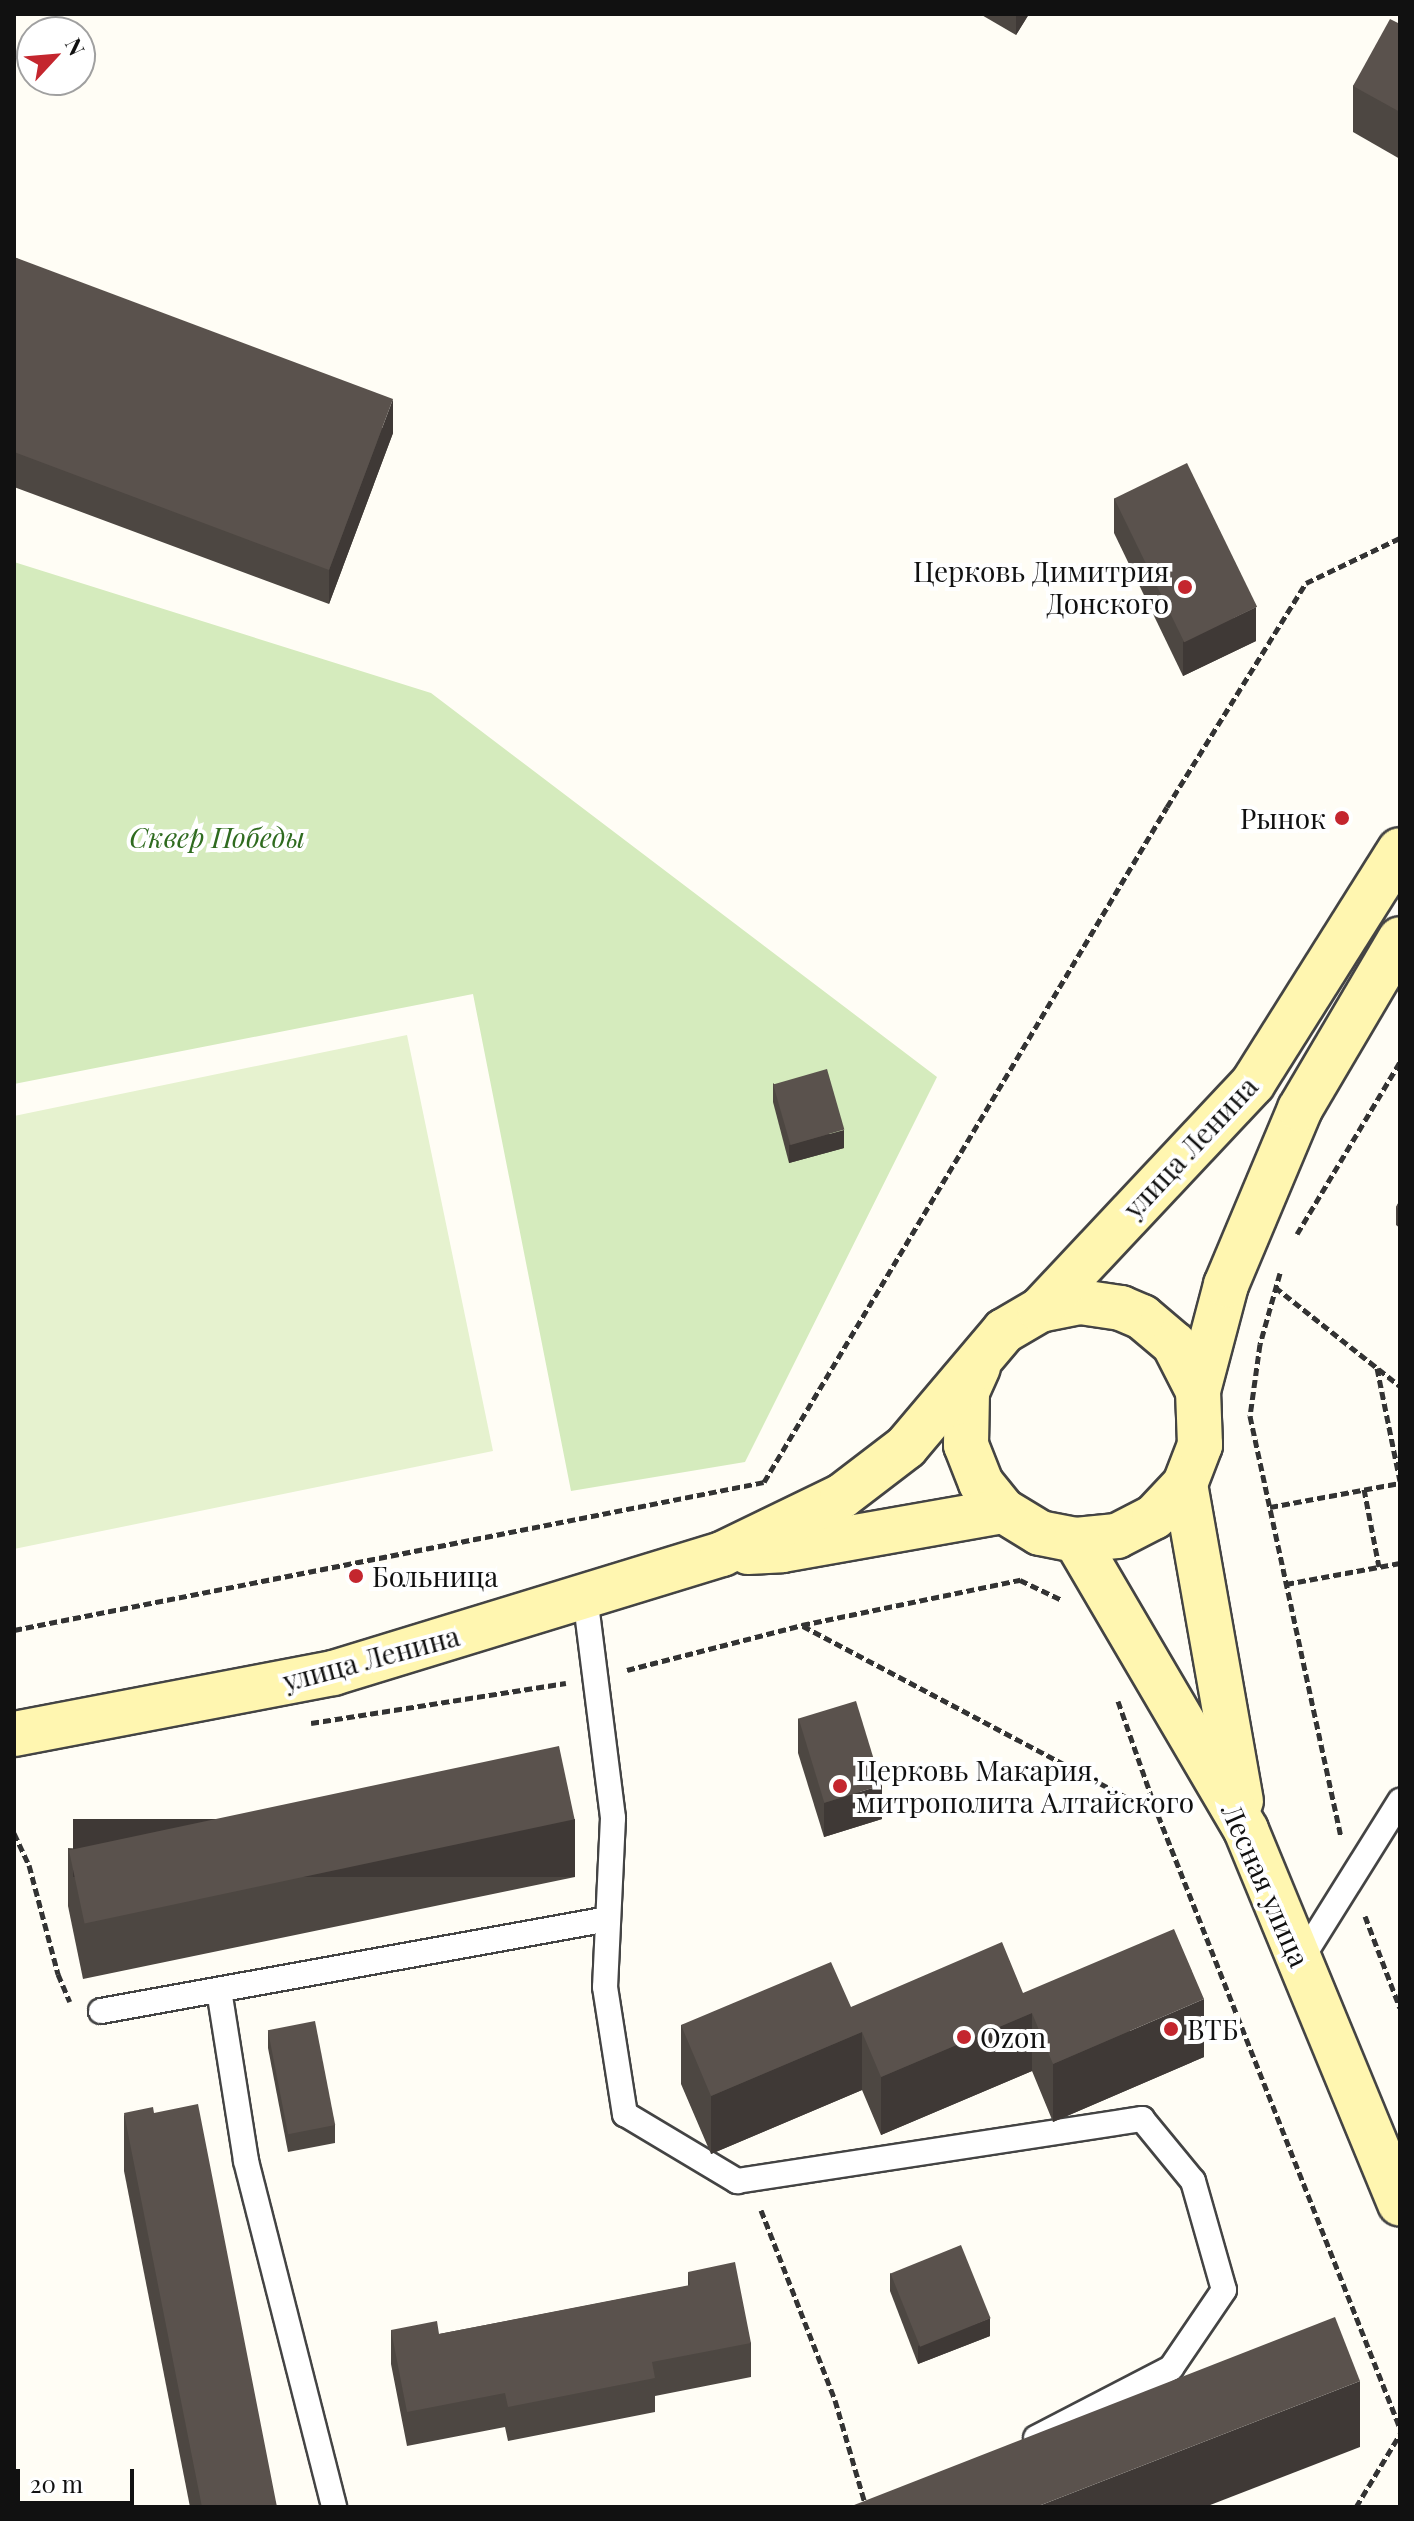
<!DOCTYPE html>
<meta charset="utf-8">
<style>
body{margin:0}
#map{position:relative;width:1414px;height:2521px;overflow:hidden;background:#fffdf5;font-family:"Playfair Display",serif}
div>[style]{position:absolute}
.green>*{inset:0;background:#d5ebbd}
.pitch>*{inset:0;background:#e6f2cf}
.path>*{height:5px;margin-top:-2.5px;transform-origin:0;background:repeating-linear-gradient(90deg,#333 0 8px,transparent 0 12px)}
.roads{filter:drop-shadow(2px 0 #444) drop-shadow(-2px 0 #444) drop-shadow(0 2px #444) drop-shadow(0 -2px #444)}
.lane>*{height:24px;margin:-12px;padding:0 12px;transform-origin:12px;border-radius:12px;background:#fff}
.secondary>*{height:44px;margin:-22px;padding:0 22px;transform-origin:22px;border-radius:22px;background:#fff6b0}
.wall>*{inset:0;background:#4d4742}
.shaded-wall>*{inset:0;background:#3f3936;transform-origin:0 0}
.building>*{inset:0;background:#5a524d;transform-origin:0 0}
.dots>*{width:22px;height:22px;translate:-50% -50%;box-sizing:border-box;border:4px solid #fff;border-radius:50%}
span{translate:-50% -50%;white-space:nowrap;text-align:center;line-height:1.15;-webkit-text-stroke:8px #fff;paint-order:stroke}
.poi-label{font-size:28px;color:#111}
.right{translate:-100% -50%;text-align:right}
.left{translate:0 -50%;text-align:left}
.park-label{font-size:28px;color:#2f6b1f;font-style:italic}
.street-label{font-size:28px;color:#111}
.frame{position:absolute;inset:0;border:16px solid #111;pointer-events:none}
.north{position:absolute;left:16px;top:16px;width:80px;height:80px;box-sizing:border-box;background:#fff;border:2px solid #a0a0a0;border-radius:50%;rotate:64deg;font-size:22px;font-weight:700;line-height:32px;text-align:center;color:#111}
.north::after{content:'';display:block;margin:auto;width:28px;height:36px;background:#c4262e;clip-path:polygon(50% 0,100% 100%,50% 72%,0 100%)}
.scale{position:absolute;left:16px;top:2469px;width:118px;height:36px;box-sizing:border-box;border:4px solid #111;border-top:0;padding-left:10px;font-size:24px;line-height:28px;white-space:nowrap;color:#111;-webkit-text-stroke:6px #fff;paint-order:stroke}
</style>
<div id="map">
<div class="green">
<div style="clip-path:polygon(14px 562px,431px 693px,937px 1077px,745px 1462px,571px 1491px,473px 994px,14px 1084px)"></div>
</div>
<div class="pitch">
<div style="clip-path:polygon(407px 1035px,493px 1451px,14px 1549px,14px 1116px)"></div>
</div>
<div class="path">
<div style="left:1297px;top:1234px;width:200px;rotate:-59.1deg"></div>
<div style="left:1280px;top:1273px;width:74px;rotate:105.7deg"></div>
<div style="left:1260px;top:1344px;width:73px;rotate:97.9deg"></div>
<div style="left:1250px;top:1416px;width:431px;rotate:77.8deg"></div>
<div style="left:1275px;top:1287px;width:159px;rotate:38.4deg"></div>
<div style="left:1377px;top:1368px;width:115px;rotate:78.5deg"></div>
<div style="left:1364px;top:1489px;width:79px;rotate:79.1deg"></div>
<div style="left:1270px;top:1507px;width:132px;rotate:-10.5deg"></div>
<div style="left:1286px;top:1584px;width:116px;rotate:-10.4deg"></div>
<div style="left:803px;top:1626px;width:402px;rotate:27.9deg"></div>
<div style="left:14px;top:1630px;width:764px;rotate:-11.16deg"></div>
<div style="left:764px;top:1482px;width:786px;rotate:-59.16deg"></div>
<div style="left:1167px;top:807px;width:264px;rotate:-58.2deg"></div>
<div style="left:1306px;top:583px;width:104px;rotate:-25.6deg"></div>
<div style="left:627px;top:1670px;width:181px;rotate:-14.4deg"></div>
<div style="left:802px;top:1625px;width:223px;rotate:-11.7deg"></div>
<div style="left:1020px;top:1580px;width:47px;rotate:25.5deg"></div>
<div style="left:1118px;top:1701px;width:121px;rotate:70.7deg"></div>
<div style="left:1158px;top:1815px;width:659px;rotate:68.46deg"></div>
<div style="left:311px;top:1723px;width:258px;rotate:-8.9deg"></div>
<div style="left:14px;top:1833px;width:35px;rotate:65deg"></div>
<div style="left:29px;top:1865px;width:113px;rotate:75.1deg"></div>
<div style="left:58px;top:1974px;width:30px;rotate:67deg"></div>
<div style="left:1365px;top:1916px;width:98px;rotate:69.2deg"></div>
<div style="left:761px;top:2210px;width:204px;rotate:68.7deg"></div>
<div style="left:835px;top:2400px;width:111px;rotate:73.8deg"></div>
<div style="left:1356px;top:2507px;width:85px;rotate:-58.9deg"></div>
</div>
<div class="roads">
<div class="lane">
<div style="left:585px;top:1596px;width:224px;rotate:82.8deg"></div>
<div style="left:613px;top:1818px;width:169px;rotate:92.7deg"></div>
<div style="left:605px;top:1987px;width:129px;rotate:81.1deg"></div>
<div style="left:625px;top:2114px;width:131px;rotate:30.9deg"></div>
<div style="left:737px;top:2181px;width:410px;rotate:-8.7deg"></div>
<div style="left:1142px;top:2119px;width:80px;rotate:50.6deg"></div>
<div style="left:1193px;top:2181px;width:113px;rotate:74.1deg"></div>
<div style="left:1224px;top:2290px;width:94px;rotate:124.2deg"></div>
<div style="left:1171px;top:2368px;width:152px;rotate:152.6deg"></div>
<div style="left:1300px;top:1961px;width:189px;rotate:-58deg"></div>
<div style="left:219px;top:1990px;width:173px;rotate:81deg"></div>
<div style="left:246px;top:2161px;width:357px;rotate:75.7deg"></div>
<div style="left:101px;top:2011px;width:515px;rotate:-10.28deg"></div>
</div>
<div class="secondary">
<div style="left:978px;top:1367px;width:27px;rotate:114deg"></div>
<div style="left:967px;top:1392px;width:53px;rotate:91.1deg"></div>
<div style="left:966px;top:1445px;width:41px;rotate:68.5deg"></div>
<div style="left:981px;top:1483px;width:36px;rotate:51deg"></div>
<div style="left:1004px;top:1511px;width:42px;rotate:31.4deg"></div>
<div style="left:1040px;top:1533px;width:37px;rotate:11deg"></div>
<div style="left:1076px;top:1540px;width:41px;rotate:-5.6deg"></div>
<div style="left:1117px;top:1536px;width:42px;rotate:-27.2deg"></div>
<div style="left:1154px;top:1517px;width:45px;rotate:-46.8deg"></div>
<div style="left:1185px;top:1484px;width:42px;rotate:-69deg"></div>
<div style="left:1200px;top:1445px;width:54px;rotate:-92.1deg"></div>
<div style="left:1198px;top:1391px;width:53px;rotate:-117.1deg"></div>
<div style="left:1174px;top:1344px;width:42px;rotate:-139.8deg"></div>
<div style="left:1142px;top:1317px;width:23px;rotate:-157deg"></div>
<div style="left:1121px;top:1308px;width:41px;rotate:-171.7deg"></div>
<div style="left:1080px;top:1302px;width:41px;rotate:168.7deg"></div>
<div style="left:1198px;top:1391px;width:110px;rotate:-75.2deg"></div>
<div style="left:1226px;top:1285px;width:191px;rotate:-67.2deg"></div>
<div style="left:1300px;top:1109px;width:197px;rotate:-59.5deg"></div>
<div style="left:1185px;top:1484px;width:322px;rotate:80deg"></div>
<div style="left:1076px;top:1540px;width:336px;rotate:59.6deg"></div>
<div style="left:1246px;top:1830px;width:404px;rotate:67.6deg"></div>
<div style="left:748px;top:1552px;width:34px;rotate:-3deg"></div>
<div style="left:782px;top:1550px;width:225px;rotate:-10deg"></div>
<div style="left:14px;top:1734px;width:325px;rotate:-10.8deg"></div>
<div style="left:333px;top:1673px;width:407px;rotate:-17deg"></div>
<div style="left:722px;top:1554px;width:133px;rotate:-25.8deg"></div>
<div style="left:842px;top:1496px;width:81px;rotate:-37.4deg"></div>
<div style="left:906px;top:1447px;width:152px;rotate:-49.8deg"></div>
<div style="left:1004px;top:1331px;width:42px;rotate:-30.3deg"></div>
<div style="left:1040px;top:1310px;width:311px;rotate:-46.8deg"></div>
<div style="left:1253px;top:1083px;width:275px;rotate:-57.8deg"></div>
</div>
</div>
<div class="wall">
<div style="clip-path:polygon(980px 14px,1029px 14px,1016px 35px)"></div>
<div style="clip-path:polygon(1400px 24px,1400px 159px,1353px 132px,1353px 86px)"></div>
<div style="clip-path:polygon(14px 257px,393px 433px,329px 604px,14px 487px)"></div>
<div style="clip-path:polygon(1114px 498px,1256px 641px,1183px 676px,1114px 533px)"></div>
<div style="clip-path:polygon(773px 1083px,844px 1148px,789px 1163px,773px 1102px)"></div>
<div style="clip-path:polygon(1400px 1200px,1400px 1228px,1396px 1225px,1396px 1207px)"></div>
<div style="clip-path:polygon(798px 1718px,882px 1819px,824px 1837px,798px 1753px)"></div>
<div style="clip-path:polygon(68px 1848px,575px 1877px,83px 1979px,68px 1906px)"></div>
<div style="clip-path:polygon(1023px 1993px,1204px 2057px,1053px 2122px,1032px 2071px,881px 2135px,862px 2090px,711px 2154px,681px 2084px,681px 2025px,851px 2007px)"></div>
<div style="clip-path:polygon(268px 2030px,335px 2125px,335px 2143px,288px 2152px,268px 2048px)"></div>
<div style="clip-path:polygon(124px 2113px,277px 2507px,190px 2507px,124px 2171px)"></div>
<div style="clip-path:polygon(688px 2272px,751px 2343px,751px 2377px,655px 2396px,655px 2412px,508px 2441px,505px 2427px,407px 2446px,391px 2364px,391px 2330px,439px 2334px,688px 2286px)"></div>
<div style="clip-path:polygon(890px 2273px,990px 2336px,918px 2364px,890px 2291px)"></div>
</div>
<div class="shaded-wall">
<div style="clip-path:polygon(1016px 14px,1029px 14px,1016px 35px)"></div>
<div style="clip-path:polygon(393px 399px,393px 433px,329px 604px,329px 570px)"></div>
<div style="clip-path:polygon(1256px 607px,1256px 641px,1183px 676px,1183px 642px)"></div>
<div style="clip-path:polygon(844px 1130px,844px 1148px,789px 1163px,789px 1145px)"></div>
<div style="clip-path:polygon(882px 1785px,882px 1819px,824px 1837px,824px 1803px)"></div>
<div style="left:575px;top:1819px;width:58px;height:502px;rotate:90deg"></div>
<div style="clip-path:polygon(1204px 1999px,1204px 2057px,1053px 2122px,1053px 2064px)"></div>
<div style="clip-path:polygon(1032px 2013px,1032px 2071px,881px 2135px,881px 2077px)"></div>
<div style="clip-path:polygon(862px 2032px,862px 2090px,711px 2154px,711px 2096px)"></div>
<div style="clip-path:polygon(990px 2318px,990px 2336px,918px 2364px,918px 2346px)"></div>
<div style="clip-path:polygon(1360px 2381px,1360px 2447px,1205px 2507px,1036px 2507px)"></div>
</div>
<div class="building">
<div style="clip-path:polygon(1390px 19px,1400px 24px,1400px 112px,1353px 86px)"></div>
<div style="clip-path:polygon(14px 257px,393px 399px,329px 570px,14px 452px)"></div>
<div style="left:1187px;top:463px;width:160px;height:81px;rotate:64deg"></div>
<div style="left:827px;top:1069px;width:63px;height:56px;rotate:74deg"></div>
<div style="clip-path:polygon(1400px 1200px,1400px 1210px,1396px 1207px)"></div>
<div style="left:856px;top:1701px;width:88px;height:60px;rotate:73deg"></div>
<div style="left:559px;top:1746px;width:75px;height:501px;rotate:78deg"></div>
<div style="clip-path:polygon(1174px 1929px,1204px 1999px,1053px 2064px,1032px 2013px,881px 2077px,862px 2032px,711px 2096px,681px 2025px,831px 1962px,851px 2007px,1002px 1942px,1023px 1993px)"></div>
<div style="left:315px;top:2021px;width:106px;height:48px;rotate:79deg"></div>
<div style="clip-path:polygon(198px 2104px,277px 2507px,202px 2507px,124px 2113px,153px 2107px,154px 2113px)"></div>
<div style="left:961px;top:2245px;width:79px;height:76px;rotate:68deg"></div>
<div style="clip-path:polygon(735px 2262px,751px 2343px,652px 2362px,655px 2378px,508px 2407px,505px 2393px,407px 2412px,391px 2330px,437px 2321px,439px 2334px,690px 2285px,688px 2272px)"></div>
<div style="clip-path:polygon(1335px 2317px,1360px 2381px,1036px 2507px,849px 2507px)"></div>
</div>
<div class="dots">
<div style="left:1185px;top:587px;background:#c4262e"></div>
<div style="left:1342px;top:818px;background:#c4262e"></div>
<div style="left:356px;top:1576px;background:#c4262e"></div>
<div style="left:840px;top:1786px;background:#c4262e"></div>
<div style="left:1171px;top:2029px;background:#c4262e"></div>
<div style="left:964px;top:2037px;background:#c4262e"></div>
</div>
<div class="poi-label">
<span class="right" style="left:1169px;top:587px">Церковь Димитрия<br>Донского</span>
<span class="right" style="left:1326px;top:818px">Рынок</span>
<span class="left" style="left:372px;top:1576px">Больница</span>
<span class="left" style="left:856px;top:1786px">Церковь Макария,<br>митрополита Алтайского</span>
<span class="left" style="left:1187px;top:2029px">ВТБ</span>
<span class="left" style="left:980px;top:2037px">Ozon</span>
</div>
<div class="park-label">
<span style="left:217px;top:837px">Сквер Победы</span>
</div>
<div class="street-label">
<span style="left:1190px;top:1147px;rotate:-47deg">улица Ленина</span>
<span style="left:371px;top:1658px;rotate:-15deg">улица Ленина</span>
<span style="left:1266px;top:1885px;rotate:66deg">Лесная улица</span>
</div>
<div class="frame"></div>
<div class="north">N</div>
<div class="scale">20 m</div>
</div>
